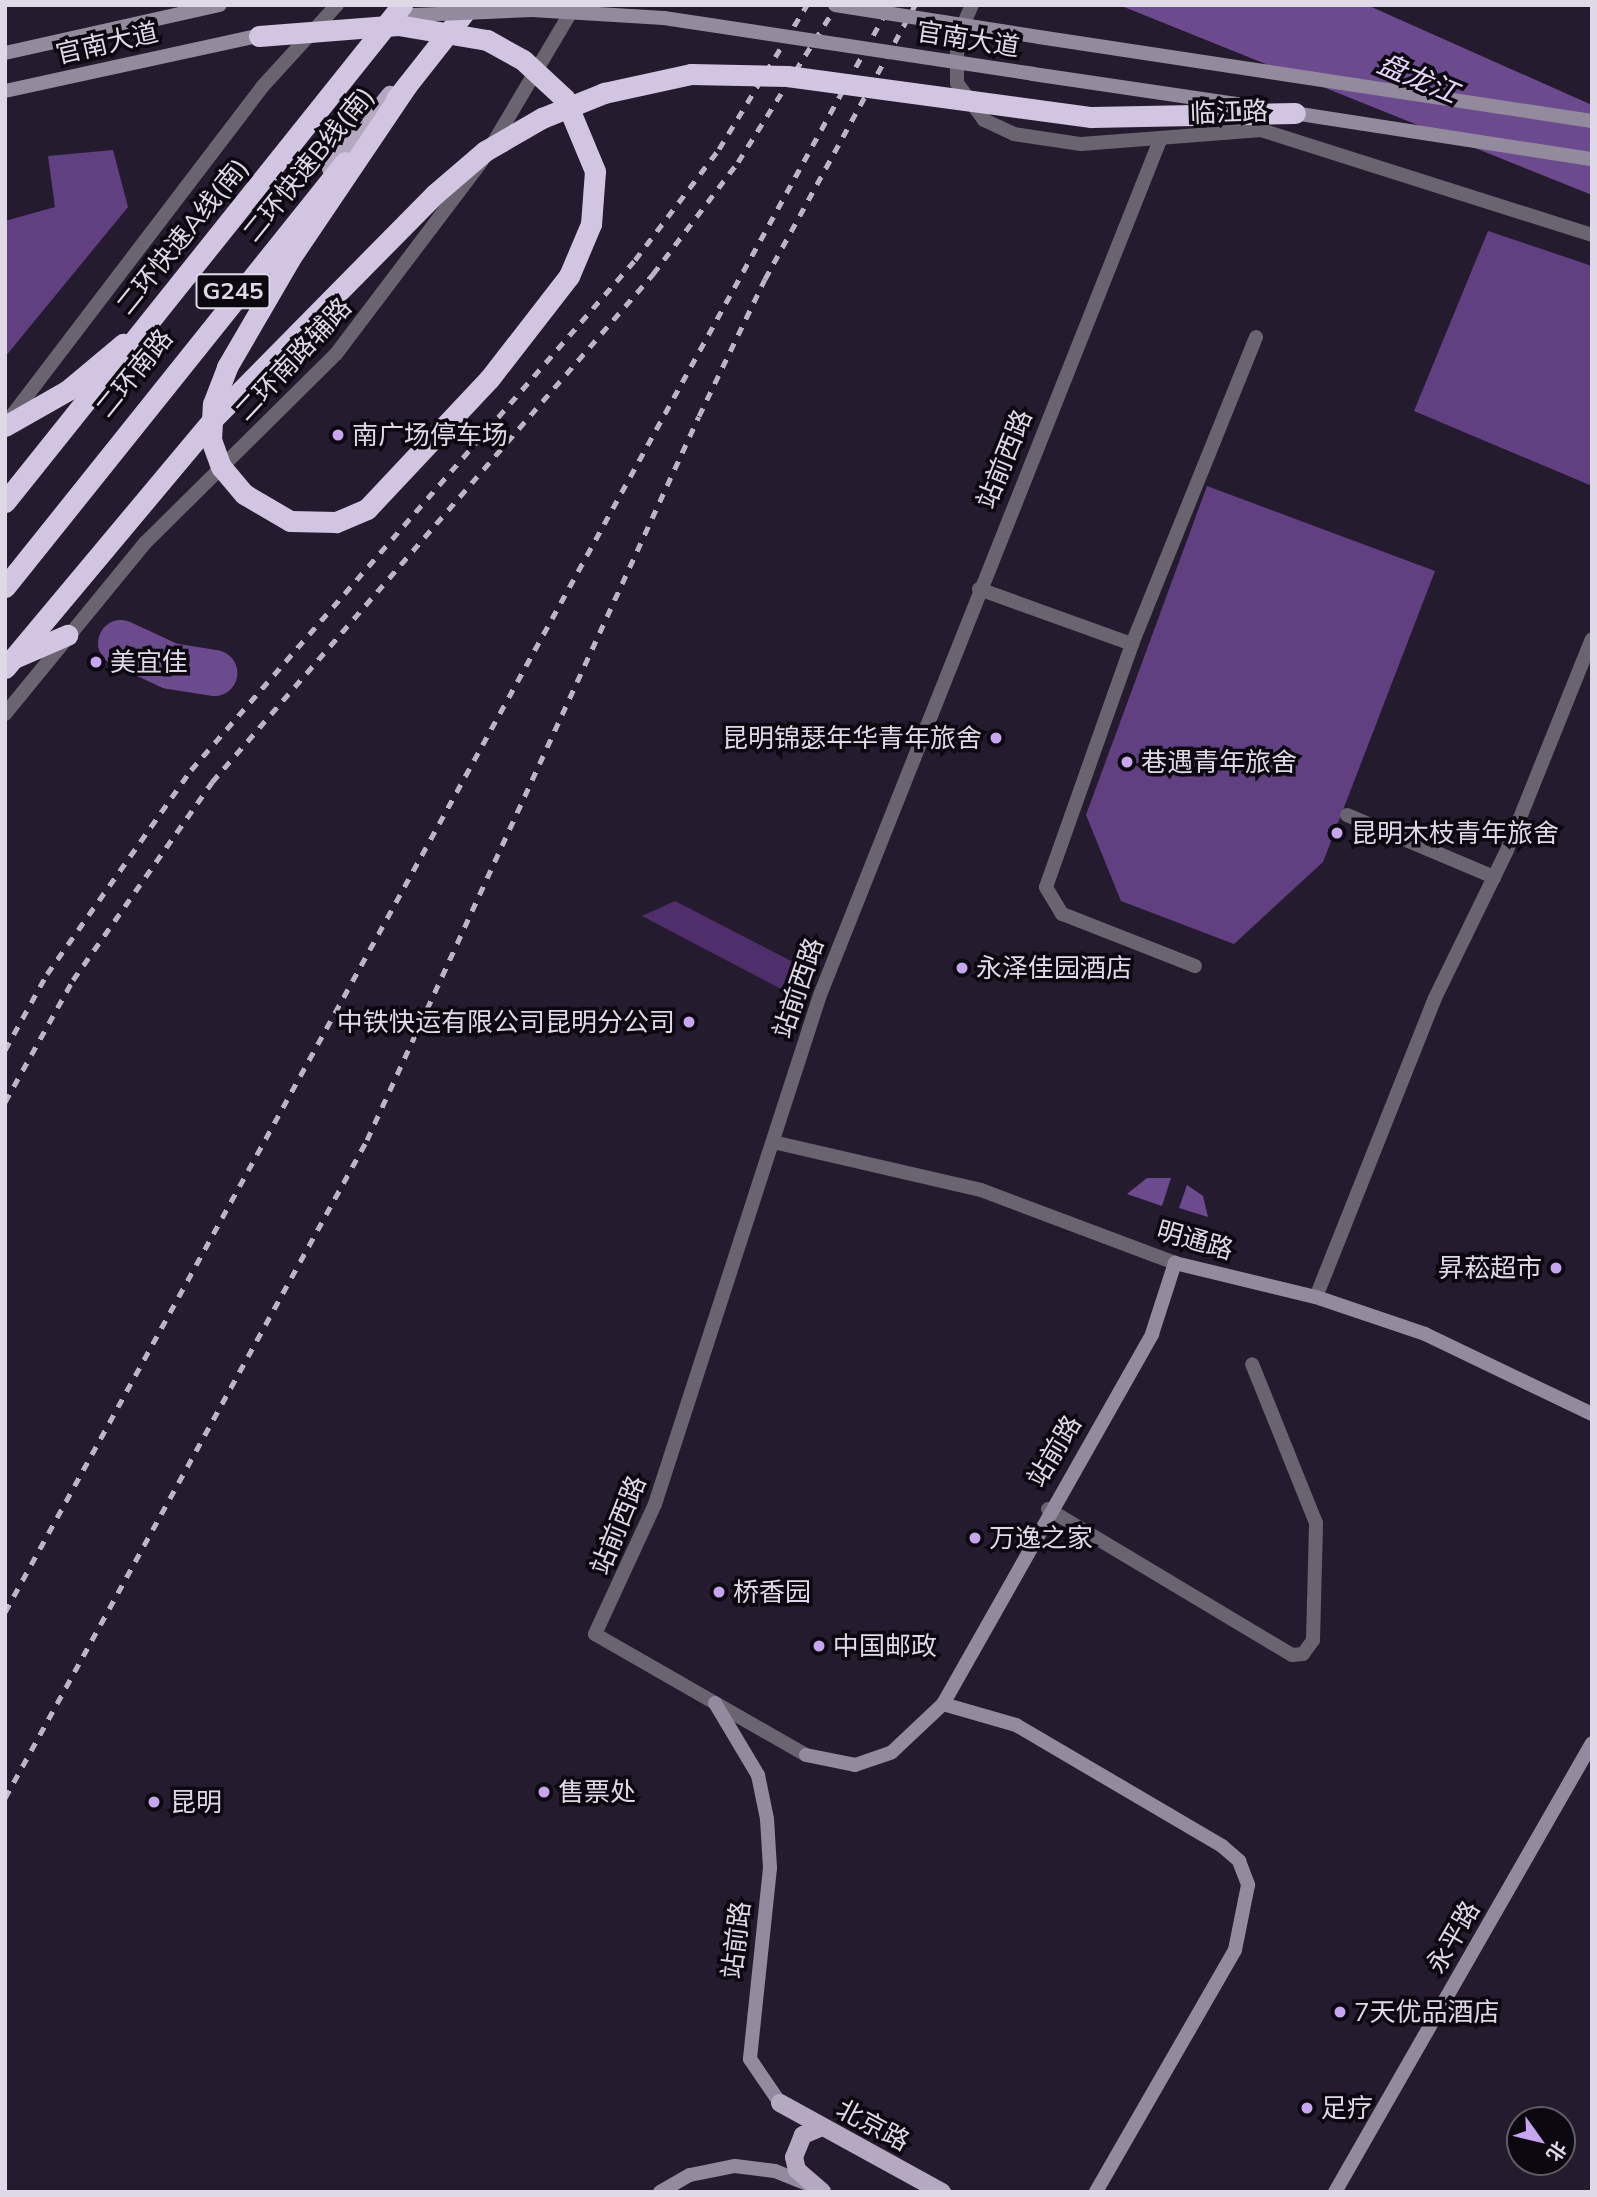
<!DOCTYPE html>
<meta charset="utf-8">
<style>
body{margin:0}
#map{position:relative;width:1597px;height:2197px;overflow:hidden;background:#251b2f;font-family:Mulish,"Noto Sans SC",sans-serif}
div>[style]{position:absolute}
.green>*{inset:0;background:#4e2f6b}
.forest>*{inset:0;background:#614082}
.water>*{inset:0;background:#6c4a8e}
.river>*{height:46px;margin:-23px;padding:0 23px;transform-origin:23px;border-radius:23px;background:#6c4a8e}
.street>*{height:14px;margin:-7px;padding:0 7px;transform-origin:7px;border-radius:7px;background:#69646f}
.secondary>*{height:14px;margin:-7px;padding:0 7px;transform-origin:7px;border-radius:7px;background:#938b9d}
.primary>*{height:18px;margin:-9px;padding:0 9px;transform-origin:9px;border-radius:9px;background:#b4a9c1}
.highway>*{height:21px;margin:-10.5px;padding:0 10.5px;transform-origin:10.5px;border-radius:10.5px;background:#d1c5e1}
.rail>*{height:5px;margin-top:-2.5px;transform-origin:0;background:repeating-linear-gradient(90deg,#bcb5c4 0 9px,transparent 0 18px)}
.secondary-bridge>*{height:14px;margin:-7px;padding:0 7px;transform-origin:7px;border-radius:7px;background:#938b9d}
.highway-bridge>*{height:21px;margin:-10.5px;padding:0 10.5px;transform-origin:10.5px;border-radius:10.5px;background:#d1c5e1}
.dots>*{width:19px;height:19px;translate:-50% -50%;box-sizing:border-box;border:4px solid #0c0810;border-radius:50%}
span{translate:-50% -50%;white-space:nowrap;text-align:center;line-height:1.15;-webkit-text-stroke:7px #0c0810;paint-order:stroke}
.shield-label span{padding:2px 5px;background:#0c0810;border:2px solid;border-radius:5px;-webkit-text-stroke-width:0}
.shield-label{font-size:24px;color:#dfd9e7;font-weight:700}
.street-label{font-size:26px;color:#dfd9e7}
.poi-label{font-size:26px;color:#dfd9e7}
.left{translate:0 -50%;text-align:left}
.right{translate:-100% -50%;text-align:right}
.water-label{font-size:28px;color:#e6d4fc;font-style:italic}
.frame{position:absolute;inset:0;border:7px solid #dfd9e7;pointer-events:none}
.north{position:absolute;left:1506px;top:2106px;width:70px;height:70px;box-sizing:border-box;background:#0c0810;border:2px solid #605c66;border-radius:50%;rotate:124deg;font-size:19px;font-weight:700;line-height:28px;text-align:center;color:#dfd9e7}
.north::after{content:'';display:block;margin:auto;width:24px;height:32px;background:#c8a5ef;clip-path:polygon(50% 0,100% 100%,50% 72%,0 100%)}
</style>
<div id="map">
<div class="green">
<div style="clip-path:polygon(675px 901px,801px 966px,787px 992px,642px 916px)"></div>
</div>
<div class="forest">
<div style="clip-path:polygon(113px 150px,128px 207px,5px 357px,5px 221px,55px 207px,48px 156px)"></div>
<div style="clip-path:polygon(1488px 231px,1592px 266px,1592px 486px,1414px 411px)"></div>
<div style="clip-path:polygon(1207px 486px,1435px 571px,1323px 862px,1234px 944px,1121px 901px,1086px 815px)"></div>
</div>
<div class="water">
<div style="clip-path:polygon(1119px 5px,1367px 5px,1592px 105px,1592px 195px)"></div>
<div style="clip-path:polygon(1147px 1178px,1171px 1178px,1162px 1206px,1127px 1194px)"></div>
<div style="clip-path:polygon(1187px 1185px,1203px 1196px,1208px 1217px,1179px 1208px)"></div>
</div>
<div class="river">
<div style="left:121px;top:643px;width:54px;rotate:25.1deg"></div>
<div style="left:170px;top:666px;width:45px;rotate:9deg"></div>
</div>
<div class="street">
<div style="left:972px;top:5px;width:37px;rotate:114deg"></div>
<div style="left:957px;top:39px;width:44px;rotate:90deg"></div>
<div style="left:957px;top:83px;width:46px;rotate:53.9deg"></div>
<div style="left:984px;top:120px;width:33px;rotate:25deg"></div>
<div style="left:1014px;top:134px;width:68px;rotate:8.5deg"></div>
<div style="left:1081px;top:144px;width:181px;rotate:-4.4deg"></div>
<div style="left:1261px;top:130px;width:347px;rotate:17.6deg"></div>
<div style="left:492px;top:145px;width:163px;rotate:-59.3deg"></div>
<div style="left:10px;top:418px;width:416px;rotate:-52.7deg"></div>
<div style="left:262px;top:87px;width:111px;rotate:-47.6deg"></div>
<div style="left:979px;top:589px;width:163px;rotate:19.8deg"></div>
<div style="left:5px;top:714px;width:221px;rotate:-50.7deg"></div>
<div style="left:145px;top:543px;width:269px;rotate:-44.7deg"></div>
<div style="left:336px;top:354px;width:241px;rotate:-52.9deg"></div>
<div style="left:1347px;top:815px;width:160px;rotate:22.9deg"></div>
<div style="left:1195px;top:966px;width:143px;rotate:-158.6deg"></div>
<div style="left:1062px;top:914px;width:31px;rotate:-121deg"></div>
<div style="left:1046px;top:887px;width:258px;rotate:-70.5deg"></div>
<div style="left:1132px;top:644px;width:331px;rotate:-68deg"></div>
<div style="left:773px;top:1142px;width:213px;rotate:13deg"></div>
<div style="left:981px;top:1190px;width:207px;rotate:20.6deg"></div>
<div style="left:1316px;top:1297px;width:320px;rotate:-68.3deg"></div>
<div style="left:1434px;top:1000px;width:167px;rotate:-64deg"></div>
<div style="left:1507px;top:850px;width:227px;rotate:-68.1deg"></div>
<div style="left:1048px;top:1509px;width:284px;rotate:30.9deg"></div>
<div style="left:1292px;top:1655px;width:11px;rotate:-5deg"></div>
<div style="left:1303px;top:1654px;width:17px;rotate:-54deg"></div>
<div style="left:1313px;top:1640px;width:117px;rotate:-88.5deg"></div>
<div style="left:1316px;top:1523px;width:171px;rotate:-111.9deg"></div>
<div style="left:806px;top:1755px;width:243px;rotate:-150.2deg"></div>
<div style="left:595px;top:1634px;width:143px;rotate:-65.2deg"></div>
<div style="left:655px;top:1504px;width:535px;rotate:-72.04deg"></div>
<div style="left:820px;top:995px;width:920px;rotate:-68.31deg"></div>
</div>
<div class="secondary">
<div style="left:1039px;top:37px;width:559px;rotate:8.64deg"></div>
<div style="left:5px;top:53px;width:220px;rotate:-12.6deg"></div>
<div style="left:1033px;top:74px;width:219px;rotate:8.4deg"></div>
<div style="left:1287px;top:112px;width:309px;rotate:8.8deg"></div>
<div style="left:715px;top:1703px;width:84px;rotate:59.2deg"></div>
<div style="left:758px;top:1775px;width:45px;rotate:78.4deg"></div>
<div style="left:767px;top:1819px;width:49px;rotate:86.5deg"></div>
<div style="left:770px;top:1868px;width:192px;rotate:96deg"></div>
<div style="left:750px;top:2059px;width:53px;rotate:55.7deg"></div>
<div style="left:943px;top:1704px;width:76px;rotate:16deg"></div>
<div style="left:1016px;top:1725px;width:239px;rotate:30.4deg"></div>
<div style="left:1222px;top:1846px;width:23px;rotate:41deg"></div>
<div style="left:1239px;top:1861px;width:26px;rotate:69deg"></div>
<div style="left:1248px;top:1885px;width:66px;rotate:101.3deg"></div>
<div style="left:1235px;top:1950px;width:279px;rotate:119.9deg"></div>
<div style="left:806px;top:1755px;width:50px;rotate:11.5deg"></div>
<div style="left:855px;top:1765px;width:39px;rotate:-19deg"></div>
<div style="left:892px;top:1752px;width:70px;rotate:-43.3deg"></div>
<div style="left:943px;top:1704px;width:425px;rotate:-60.5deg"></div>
<div style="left:1152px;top:1334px;width:75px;rotate:-72.1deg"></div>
<div style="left:1175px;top:1263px;width:145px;rotate:13.6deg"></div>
<div style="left:1316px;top:1297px;width:115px;rotate:18.7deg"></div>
<div style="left:1425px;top:1334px;width:185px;rotate:25.6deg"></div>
<div style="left:660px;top:2192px;width:34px;rotate:-30deg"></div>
<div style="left:690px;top:2175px;width:46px;rotate:-11.3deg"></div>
<div style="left:735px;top:2166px;width:40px;rotate:7.1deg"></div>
<div style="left:775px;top:2171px;width:35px;rotate:22deg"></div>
<div style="left:1335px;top:2192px;width:517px;rotate:-60.21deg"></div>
</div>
<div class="primary">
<div style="left:331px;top:169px;width:95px;rotate:-51.4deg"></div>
<div style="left:780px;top:2103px;width:185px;rotate:28.8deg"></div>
<div style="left:822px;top:2127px;width:21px;rotate:157deg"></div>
<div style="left:803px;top:2135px;width:24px;rotate:112deg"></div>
<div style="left:794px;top:2157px;width:13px;rotate:77deg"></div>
<div style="left:797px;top:2170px;width:33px;rotate:41deg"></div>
</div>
<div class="highway">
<div style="left:396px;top:99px;width:120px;rotate:-51.8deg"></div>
<div style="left:5px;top:426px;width:73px;rotate:-29.7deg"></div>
<div style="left:68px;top:390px;width:72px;rotate:-39.9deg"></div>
<div style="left:5px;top:587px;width:544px;rotate:-51.34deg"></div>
<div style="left:16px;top:657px;width:56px;rotate:-23.3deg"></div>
<div style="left:5px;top:668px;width:323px;rotate:-50.1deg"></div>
<div style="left:212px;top:420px;width:317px;rotate:-45.4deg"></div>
</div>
<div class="rail">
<div style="left:5px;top:1050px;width:87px;rotate:-61.1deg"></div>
<div style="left:47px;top:974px;width:250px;rotate:-54.8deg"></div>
<div style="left:191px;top:770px;width:676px;rotate:-48.96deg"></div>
<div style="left:635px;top:260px;width:139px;rotate:-52.9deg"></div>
<div style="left:719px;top:149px;width:169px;rotate:-58.6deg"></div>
<div style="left:5px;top:1102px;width:140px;rotate:-60.9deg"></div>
<div style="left:73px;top:980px;width:242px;rotate:-54.9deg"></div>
<div style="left:212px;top:782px;width:673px;rotate:-49.04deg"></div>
<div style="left:653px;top:274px;width:141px;rotate:-52.8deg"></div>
<div style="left:738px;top:162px;width:186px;rotate:-57.8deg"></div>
<div style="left:5px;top:1612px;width:1835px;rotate:-61.16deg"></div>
<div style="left:5px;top:1798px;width:751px;rotate:-61.18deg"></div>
<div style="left:367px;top:1140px;width:796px;rotate:-65.37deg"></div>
<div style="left:699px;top:416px;width:152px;rotate:-64.3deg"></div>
<div style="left:765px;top:279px;width:312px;rotate:-61.3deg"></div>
</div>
<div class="secondary-bridge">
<div style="left:835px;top:5px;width:206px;rotate:8.9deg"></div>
<div style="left:391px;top:16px;width:141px;rotate:-2.4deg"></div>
<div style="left:532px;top:10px;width:132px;rotate:3.5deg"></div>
<div style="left:664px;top:18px;width:373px;rotate:8.6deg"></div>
<div style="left:5px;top:91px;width:268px;rotate:-12.3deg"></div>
</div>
<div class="highway-bridge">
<div style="left:259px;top:36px;width:139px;rotate:-4.5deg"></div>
<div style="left:398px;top:25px;width:90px;rotate:9.6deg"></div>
<div style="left:487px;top:40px;width:41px;rotate:29.1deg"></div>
<div style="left:523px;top:60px;width:57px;rotate:42.9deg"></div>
<div style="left:565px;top:99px;width:78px;rotate:67.4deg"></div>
<div style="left:595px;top:171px;width:53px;rotate:94.3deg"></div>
<div style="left:591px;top:224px;width:56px;rotate:112.9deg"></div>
<div style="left:569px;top:276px;width:130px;rotate:127.8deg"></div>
<div style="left:489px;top:379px;width:178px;rotate:133.2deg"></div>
<div style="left:367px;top:509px;width:34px;rotate:157deg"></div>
<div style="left:336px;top:522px;width:46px;rotate:-178.8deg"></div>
<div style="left:290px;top:521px;width:53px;rotate:-149.6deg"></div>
<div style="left:244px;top:494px;width:35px;rotate:-130deg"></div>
<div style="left:221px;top:467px;width:29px;rotate:-110deg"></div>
<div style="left:211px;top:440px;width:36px;rotate:-87deg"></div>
<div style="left:213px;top:404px;width:40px;rotate:-69deg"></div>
<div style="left:227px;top:367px;width:127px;rotate:-59.8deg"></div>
<div style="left:291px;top:257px;width:207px;rotate:-56deg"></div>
<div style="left:435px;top:194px;width:66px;rotate:-40.7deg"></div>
<div style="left:485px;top:151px;width:66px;rotate:-30.1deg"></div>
<div style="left:542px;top:118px;width:67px;rotate:-22deg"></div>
<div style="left:604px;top:93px;width:89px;rotate:-12.3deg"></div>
<div style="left:691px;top:74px;width:96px;rotate:1.2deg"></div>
<div style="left:787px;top:76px;width:307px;rotate:7.7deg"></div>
<div style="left:1091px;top:117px;width:204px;rotate:-1.1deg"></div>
<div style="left:5px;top:502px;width:636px;rotate:-51.38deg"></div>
</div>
<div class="dots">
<div style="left:338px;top:435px;background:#c8a5ef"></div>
<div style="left:96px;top:662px;background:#c8a5ef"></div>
<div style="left:996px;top:738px;background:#c8a5ef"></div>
<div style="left:1127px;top:762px;background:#c8a5ef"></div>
<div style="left:1337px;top:833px;background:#c8a5ef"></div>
<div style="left:962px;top:968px;background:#c8a5ef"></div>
<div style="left:689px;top:1022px;background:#c8a5ef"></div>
<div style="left:1556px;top:1268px;background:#c8a5ef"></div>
<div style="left:975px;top:1538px;background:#c8a5ef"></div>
<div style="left:719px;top:1592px;background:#c8a5ef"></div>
<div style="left:819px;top:1646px;background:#c8a5ef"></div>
<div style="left:544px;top:1792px;background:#c8a5ef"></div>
<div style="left:154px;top:1802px;background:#c8a5ef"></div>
<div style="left:1340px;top:2012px;background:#c8a5ef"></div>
<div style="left:1307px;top:2108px;background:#c8a5ef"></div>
</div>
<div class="shield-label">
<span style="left:233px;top:291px">G245</span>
</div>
<div class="street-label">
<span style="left:968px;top:39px;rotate:9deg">官南大道</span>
<span style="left:107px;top:43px;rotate:-13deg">官南大道</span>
<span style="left:1229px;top:112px;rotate:-2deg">临江路</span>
<span style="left:308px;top:164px;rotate:-51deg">二环快速B线(南)</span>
<span style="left:182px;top:236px;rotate:-51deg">二环快速A线(南)</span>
<span style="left:293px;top:359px;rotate:-47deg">二环南路辅路</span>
<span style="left:134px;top:373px;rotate:-51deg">二环南路</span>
<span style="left:1004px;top:459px;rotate:-68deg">站前西路</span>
<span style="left:798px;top:988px;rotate:-71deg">站前西路</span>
<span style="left:1195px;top:1240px;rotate:16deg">明通路</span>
<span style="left:1054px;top:1451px;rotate:-59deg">站前路</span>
<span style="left:618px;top:1525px;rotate:-68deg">站前西路</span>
<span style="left:1453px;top:1937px;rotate:-60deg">永平路</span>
<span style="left:736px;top:1940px;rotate:-83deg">站前路</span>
<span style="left:873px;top:2125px;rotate:28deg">北京路</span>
</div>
<div class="poi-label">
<span class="left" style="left:352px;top:435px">南广场停车场</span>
<span class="left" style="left:110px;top:662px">美宜佳</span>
<span class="right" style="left:982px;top:738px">昆明锦瑟年华青年旅舍</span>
<span class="left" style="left:1141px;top:762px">巷遇青年旅舍</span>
<span class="left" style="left:1351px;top:833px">昆明木枝青年旅舍</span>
<span class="left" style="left:976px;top:968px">永泽佳园酒店</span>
<span class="right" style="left:675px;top:1022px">中铁快运有限公司昆明分公司</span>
<span class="right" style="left:1542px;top:1268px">昇菘超市</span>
<span class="left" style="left:989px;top:1538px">万逸之家</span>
<span class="left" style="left:733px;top:1592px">桥香园</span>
<span class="left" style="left:833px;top:1646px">中国邮政</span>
<span class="left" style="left:558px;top:1792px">售票处</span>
<span class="left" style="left:170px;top:1802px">昆明</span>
<span class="left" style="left:1354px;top:2012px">7天优品酒店</span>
<span class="left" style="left:1321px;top:2108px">足疗</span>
</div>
<div class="water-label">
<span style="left:1418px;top:78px;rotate:23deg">盘龙江</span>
</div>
<div class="frame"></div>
<div class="north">北</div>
</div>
